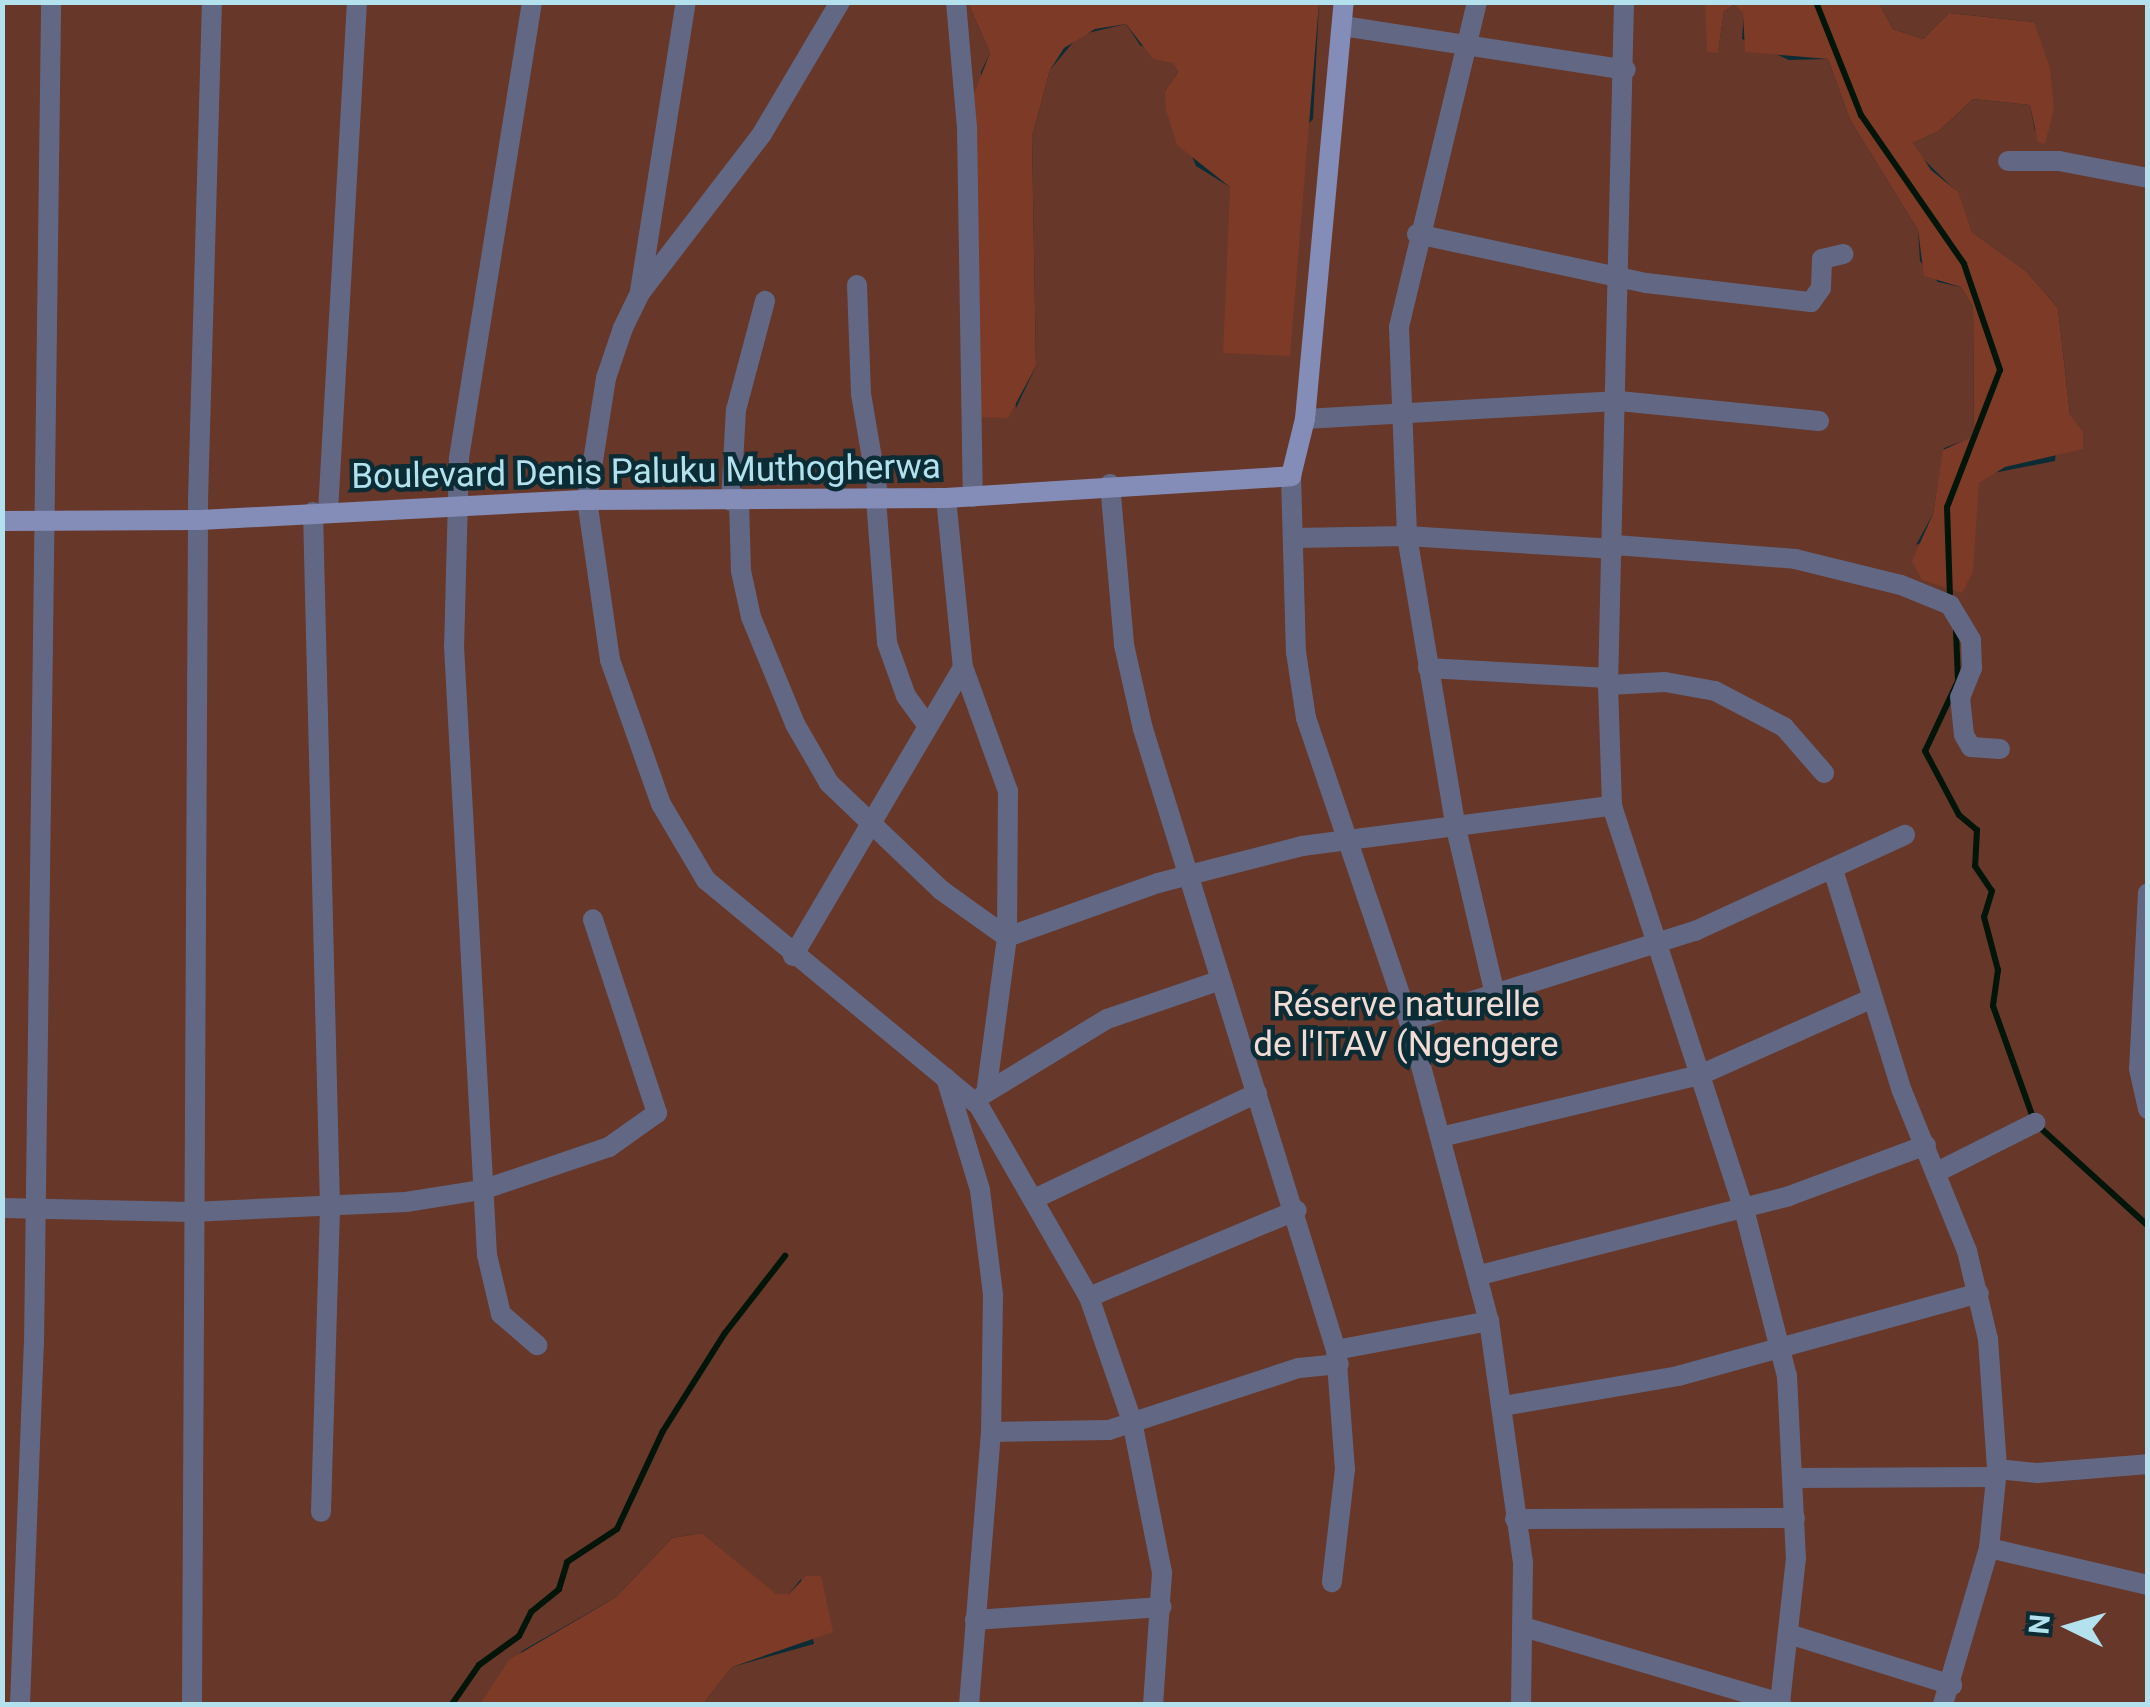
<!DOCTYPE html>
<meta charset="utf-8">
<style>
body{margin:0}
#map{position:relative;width:2150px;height:1707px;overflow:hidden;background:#0b2c34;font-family:Roboto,sans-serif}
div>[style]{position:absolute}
.green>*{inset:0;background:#67372a}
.forest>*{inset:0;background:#7d3a27}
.stream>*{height:6px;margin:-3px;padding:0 3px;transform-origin:3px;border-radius:3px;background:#011509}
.street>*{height:20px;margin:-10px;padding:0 10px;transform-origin:10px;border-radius:10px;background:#626884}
.secondary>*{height:20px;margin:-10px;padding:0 10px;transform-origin:10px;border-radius:10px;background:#848cb8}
span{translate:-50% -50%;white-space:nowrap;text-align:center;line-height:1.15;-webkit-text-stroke:9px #0b2c34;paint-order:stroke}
.street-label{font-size:35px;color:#b3e1ee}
.park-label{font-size:35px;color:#f1dbd5}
.frame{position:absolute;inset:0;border:5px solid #b3e1ee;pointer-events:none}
.north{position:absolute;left:2020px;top:1577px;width:100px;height:100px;-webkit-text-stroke:8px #0b2c34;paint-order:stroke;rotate:275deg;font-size:28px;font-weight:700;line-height:40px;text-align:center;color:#b3e1ee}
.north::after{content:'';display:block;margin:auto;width:35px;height:45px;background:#b3e1ee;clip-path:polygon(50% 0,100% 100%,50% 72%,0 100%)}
</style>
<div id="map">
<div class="green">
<div style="clip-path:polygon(3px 3px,968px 3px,990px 53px,981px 72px,1016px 408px,1036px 366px,1032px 137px,1050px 70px,1079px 35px,1126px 24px,1140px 45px,1173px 62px,1178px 72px,1165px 91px,1196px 166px,1230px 187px,1232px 201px,1313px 119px,1319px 3px,1705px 3px,1718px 52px,1724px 11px,1734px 5px,1744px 12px,1742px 39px,1789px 60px,1828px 59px,1850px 120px,1918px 230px,1920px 261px,1938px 282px,1961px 287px,1973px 307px,1974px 437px,1944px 448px,1933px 514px,1916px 545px,1974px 519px,1978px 483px,1988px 474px,2055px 461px,2056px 451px,2083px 449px,2070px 415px,2058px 308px,2026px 271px,1972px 232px,1957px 192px,1914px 150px,1913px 143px,1939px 131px,1973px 99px,2030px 105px,2035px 131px,2054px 109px,2034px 22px,1949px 13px,1923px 39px,1893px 29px,1879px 3px,2147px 3px,2147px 1704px,703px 1704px,732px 1667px,814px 1644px,801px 1579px,789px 1594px,775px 1594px,702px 1533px,672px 1538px,616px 1597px,522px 1651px,480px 1704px,3px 1704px)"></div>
</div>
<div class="forest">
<div style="clip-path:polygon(968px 3px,1319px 3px,1290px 356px,1223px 353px,1230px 187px,1177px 145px,1166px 110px,1165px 91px,1178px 72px,1173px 63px,1153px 59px,1126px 24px,1095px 29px,1064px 48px,1050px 70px,1032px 137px,1036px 366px,1008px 418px,979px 417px,972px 99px,990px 53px)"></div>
<div style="clip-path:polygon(1705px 3px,1879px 3px,1893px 29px,1923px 39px,1949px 13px,2034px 22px,2050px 68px,2054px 109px,2045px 144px,2038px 142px,2030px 105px,1973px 99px,1939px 131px,1913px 143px,1931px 170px,1958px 192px,1972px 232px,2026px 271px,2058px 308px,2070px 415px,2083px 432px,2083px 449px,2005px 467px,1979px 483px,1973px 572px,1962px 593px,1922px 580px,1912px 561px,1933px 514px,1943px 450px,1974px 436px,1973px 307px,1961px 287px,1924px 276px,1918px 230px,1850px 120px,1828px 59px,1745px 52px,1743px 12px,1734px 5px,1724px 11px,1718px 53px,1707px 52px)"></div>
<div style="clip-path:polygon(702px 1533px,776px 1594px,789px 1594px,806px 1576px,821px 1576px,833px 1632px,732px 1667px,703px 1704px,480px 1704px,509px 1660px,616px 1597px,672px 1538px)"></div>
</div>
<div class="stream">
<div style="left:1816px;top:2px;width:122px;rotate:68.3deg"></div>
<div style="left:1861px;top:115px;width:181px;rotate:55.3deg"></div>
<div style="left:1964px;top:264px;width:112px;rotate:71.2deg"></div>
<div style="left:2000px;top:370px;width:147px;rotate:111.1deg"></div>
<div style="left:1947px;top:507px;width:92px;rotate:88.1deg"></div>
<div style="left:1956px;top:631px;width:50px;rotate:87.7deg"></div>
<div style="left:1958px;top:681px;width:77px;rotate:115.2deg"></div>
<div style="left:1925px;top:751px;width:72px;rotate:62deg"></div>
<div style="left:1959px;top:815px;width:23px;rotate:40deg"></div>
<div style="left:1977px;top:830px;width:36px;rotate:93deg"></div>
<div style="left:1975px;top:866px;width:30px;rotate:56deg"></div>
<div style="left:1992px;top:891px;width:27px;rotate:107deg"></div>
<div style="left:1984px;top:917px;width:55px;rotate:75.2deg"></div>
<div style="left:1998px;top:970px;width:36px;rotate:98deg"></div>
<div style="left:1993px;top:1006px;width:124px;rotate:70.3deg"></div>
<div style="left:2035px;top:1123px;width:153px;rotate:42.3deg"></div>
<div style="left:452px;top:1704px;width:47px;rotate:-55.3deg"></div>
<div style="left:479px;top:1665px;width:49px;rotate:-35.9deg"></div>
<div style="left:519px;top:1636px;width:27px;rotate:-63deg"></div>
<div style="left:531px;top:1612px;width:36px;rotate:-39deg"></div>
<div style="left:559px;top:1589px;width:28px;rotate:-73deg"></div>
<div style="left:567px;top:1562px;width:60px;rotate:-33.4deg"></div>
<div style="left:617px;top:1529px;width:108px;rotate:-64.9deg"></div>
<div style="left:663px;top:1431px;width:116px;rotate:-57.7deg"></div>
<div style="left:725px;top:1333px;width:98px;rotate:-52.1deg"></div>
</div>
<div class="street">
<div style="left:532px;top:2px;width:463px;rotate:99.1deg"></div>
<div style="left:459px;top:459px;width:187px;rotate:91.5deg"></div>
<div style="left:454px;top:646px;width:610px;rotate:86.9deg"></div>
<div style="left:487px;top:1255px;width:61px;rotate:76.7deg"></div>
<div style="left:501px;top:1314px;width:48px;rotate:40.7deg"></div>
<div style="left:840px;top:2px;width:153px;rotate:120.6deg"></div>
<div style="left:762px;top:134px;width:200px;rotate:127.5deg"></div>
<div style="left:640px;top:293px;width:39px;rotate:116deg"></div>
<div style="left:623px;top:328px;width:53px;rotate:108.8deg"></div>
<div style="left:606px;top:378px;width:123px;rotate:98.9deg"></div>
<div style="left:587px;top:500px;width:162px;rotate:81.8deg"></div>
<div style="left:610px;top:660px;width:153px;rotate:70.5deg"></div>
<div style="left:661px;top:804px;width:88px;rotate:59.4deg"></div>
<div style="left:706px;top:880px;width:354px;rotate:39.6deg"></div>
<div style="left:979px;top:1106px;width:220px;rotate:60.1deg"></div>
<div style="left:1089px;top:1297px;width:131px;rotate:70.9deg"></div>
<div style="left:1132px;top:1421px;width:155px;rotate:78.8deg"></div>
<div style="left:1162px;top:1573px;width:131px;rotate:93.9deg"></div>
<div style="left:956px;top:2px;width:125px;rotate:85deg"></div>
<div style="left:967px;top:127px;width:370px;rotate:89.1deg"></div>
<div style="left:1477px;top:2px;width:334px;rotate:103.5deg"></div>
<div style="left:1399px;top:327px;width:209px;rotate:87.8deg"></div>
<div style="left:1407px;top:536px;width:292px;rotate:80.5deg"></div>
<div style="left:1455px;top:824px;width:175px;rotate:76.8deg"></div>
<div style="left:1624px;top:2px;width:683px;rotate:91.34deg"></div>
<div style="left:1608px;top:685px;width:121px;rotate:88.1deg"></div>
<div style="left:1612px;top:806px;width:424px;rotate:71.9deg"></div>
<div style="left:1744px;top:1209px;width:172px;rotate:75.6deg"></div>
<div style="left:1787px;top:1376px;width:182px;rotate:87.2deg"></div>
<div style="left:1796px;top:1558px;width:147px;rotate:96.3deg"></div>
<div style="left:1343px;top:26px;width:286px;rotate:8.8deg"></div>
<div style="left:2008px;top:161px;width:51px"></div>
<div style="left:2059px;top:161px;width:91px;rotate:10.8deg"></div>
<div style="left:1417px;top:234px;width:234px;rotate:12.1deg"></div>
<div style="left:1646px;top:283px;width:166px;rotate:6.6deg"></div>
<div style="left:1811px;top:302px;width:17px;rotate:-54deg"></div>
<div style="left:1821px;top:288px;width:29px;rotate:-88deg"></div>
<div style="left:1822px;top:259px;width:22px;rotate:-13deg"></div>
<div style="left:857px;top:285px;width:109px;rotate:87.9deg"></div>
<div style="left:861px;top:394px;width:107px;rotate:80.3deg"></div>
<div style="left:640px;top:291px;width:293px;rotate:-81deg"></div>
<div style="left:1305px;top:419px;width:315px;rotate:-3.3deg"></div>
<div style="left:1619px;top:401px;width:201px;rotate:5.7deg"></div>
<div style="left:1291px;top:476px;width:176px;rotate:88.4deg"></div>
<div style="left:1296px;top:652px;width:67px;rotate:81.4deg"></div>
<div style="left:1306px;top:718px;width:320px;rotate:71.2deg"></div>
<div style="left:1409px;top:1021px;width:310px;rotate:75.1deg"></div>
<div style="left:1489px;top:1321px;width:243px;rotate:82deg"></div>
<div style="left:1523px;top:1562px;width:142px;rotate:90.8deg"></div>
<div style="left:1110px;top:484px;width:162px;rotate:85deg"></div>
<div style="left:1124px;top:645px;width:86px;rotate:77.3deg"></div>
<div style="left:1143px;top:729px;width:650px;rotate:72.74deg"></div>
<div style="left:1336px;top:1350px;width:119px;rotate:85.7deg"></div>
<div style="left:1345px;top:1469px;width:114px;rotate:96.6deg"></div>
<div style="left:946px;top:498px;width:170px;rotate:84.3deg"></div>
<div style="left:963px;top:667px;width:132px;rotate:70.1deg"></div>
<div style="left:1008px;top:791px;width:146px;rotate:90.4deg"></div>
<div style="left:1007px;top:937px;width:151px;rotate:97.6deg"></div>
<div style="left:876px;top:499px;width:144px;rotate:85.6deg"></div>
<div style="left:887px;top:643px;width:56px;rotate:70.3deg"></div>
<div style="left:906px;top:696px;width:37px;rotate:54deg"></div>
<div style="left:731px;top:501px;width:91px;rotate:-86.9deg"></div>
<div style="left:736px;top:410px;width:113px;rotate:-75.1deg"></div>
<div style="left:739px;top:501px;width:70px;rotate:88.4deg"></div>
<div style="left:741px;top:571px;width:47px;rotate:77.7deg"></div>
<div style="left:751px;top:617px;width:116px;rotate:67.6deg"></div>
<div style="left:795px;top:724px;width:68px;rotate:60deg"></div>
<div style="left:829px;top:783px;width:155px;rotate:43.7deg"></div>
<div style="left:941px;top:890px;width:81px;rotate:35.5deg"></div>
<div style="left:1007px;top:937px;width:160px;rotate:-19.7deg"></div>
<div style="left:1158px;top:883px;width:149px;rotate:-14.4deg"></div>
<div style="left:1302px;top:846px;width:313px;rotate:-7.4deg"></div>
<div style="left:313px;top:512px;width:696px;rotate:88.6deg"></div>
<div style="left:330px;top:1208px;width:304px;rotate:91.7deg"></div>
<div style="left:328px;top:512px;width:511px;rotate:-86.75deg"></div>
<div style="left:1295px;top:538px;width:112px;rotate:-1deg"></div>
<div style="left:1407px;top:536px;width:208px;rotate:3.6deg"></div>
<div style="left:1615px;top:545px;width:181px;rotate:4.4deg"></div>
<div style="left:1795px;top:559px;width:109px;rotate:13.8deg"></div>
<div style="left:1901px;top:585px;width:53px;rotate:22.2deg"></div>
<div style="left:1950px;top:605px;width:41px;rotate:59deg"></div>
<div style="left:1971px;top:640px;width:28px;rotate:88deg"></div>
<div style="left:1972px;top:668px;width:31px;rotate:112deg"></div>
<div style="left:1960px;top:697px;width:38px;rotate:84deg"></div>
<div style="left:1964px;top:735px;width:14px;rotate:60deg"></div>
<div style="left:1971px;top:747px;width:29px;rotate:4deg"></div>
<div style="left:1428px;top:668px;width:180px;rotate:3.2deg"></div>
<div style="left:1608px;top:685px;width:57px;rotate:-3deg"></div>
<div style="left:1665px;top:682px;width:51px;rotate:10.2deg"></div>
<div style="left:1715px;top:691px;width:78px;rotate:27.6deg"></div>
<div style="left:1784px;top:727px;width:61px;rotate:49deg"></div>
<div style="left:1834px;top:873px;width:228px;rotate:72.7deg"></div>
<div style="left:1902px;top:1091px;width:173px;rotate:67.9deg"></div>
<div style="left:1967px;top:1251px;width:90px;rotate:76.6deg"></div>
<div style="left:1988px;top:1339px;width:130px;rotate:86deg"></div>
<div style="left:1997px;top:1469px;width:79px;rotate:95.8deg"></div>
<div style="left:1989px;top:1548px;width:163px;rotate:106.4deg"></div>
<div style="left:2148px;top:893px;width:176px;rotate:92.9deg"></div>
<div style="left:2139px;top:1069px;width:41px;rotate:77.3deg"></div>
<div style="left:793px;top:956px;width:335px;rotate:-59.5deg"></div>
<div style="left:1409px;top:1021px;width:300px;rotate:-17.5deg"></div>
<div style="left:1695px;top:931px;width:231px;rotate:-24.6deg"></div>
<div style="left:946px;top:1078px;width:117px;rotate:73.1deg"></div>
<div style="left:980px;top:1190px;width:106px;rotate:82.9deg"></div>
<div style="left:993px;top:1295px;width:137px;rotate:90.8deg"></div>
<div style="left:991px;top:1432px;width:273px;rotate:94.6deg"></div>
<div style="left:984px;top:1094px;width:144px;rotate:-31.4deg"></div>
<div style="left:1107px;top:1019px;width:120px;rotate:-18.9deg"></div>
<div style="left:1441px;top:1137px;width:266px;rotate:-13.5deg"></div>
<div style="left:1700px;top:1075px;width:187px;rotate:-24deg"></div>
<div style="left:1937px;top:1172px;width:110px;rotate:-26.6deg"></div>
<div style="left:1034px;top:1199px;width:247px;rotate:-25.4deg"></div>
<div style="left:2px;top:1208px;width:190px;rotate:1.2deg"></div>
<div style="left:192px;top:1212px;width:214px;rotate:-2.7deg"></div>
<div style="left:406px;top:1202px;width:77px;rotate:-9deg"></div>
<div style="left:482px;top:1190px;width:134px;rotate:-18.7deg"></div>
<div style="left:609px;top:1147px;width:59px;rotate:-35.3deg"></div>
<div style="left:657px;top:1113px;width:204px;rotate:-108.3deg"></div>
<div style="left:1480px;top:1275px;width:319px;rotate:-14.3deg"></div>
<div style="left:1789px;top:1196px;width:146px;rotate:-20.4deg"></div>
<div style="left:1089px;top:1297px;width:225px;rotate:-22.7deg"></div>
<div style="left:1336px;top:1350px;width:156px;rotate:-10.7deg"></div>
<div style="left:1503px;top:1406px;width:178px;rotate:-9.7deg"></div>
<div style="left:1678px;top:1376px;width:312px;rotate:-15.4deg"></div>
<div style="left:991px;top:1432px;width:118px;rotate:-1deg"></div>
<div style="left:1109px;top:1430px;width:200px;rotate:-18.1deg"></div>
<div style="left:1299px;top:1368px;width:40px;rotate:-5.7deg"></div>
<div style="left:1997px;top:1469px;width:40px;rotate:5.7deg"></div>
<div style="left:2037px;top:1473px;width:111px;rotate:-4.6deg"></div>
<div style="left:1795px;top:1478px;width:201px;rotate:-0.3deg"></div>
<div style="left:1515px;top:1519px;width:280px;rotate:-0.2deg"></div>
<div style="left:1989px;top:1548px;width:163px;rotate:13.1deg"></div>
<div style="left:975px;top:1620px;width:187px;rotate:-4deg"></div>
<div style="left:1524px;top:1627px;width:268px;rotate:16.5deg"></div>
<div style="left:1792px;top:1635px;width:168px;rotate:17.4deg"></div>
<div style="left:20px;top:1704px;width:359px;rotate:-87.8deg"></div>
<div style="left:34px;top:1345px;width:1343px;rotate:-89.27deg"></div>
<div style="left:192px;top:1704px;width:1203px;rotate:-89.71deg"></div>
<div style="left:198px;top:501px;width:499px;rotate:-88.4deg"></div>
</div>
<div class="secondary">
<div style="left:2px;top:521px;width:198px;rotate:-0.3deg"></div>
<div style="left:200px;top:520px;width:388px;rotate:-3deg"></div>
<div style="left:587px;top:500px;width:359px;rotate:-0.3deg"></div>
<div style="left:946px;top:498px;width:346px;rotate:-3.6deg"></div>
<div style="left:1291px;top:476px;width:59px;rotate:-76.2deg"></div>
<div style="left:1305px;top:419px;width:419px;rotate:-84.7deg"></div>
</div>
<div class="street-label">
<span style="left:646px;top:472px;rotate:-1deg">Boulevard Denis Paluku Muthogherwa</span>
</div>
<div class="park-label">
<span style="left:1406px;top:1025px">Réserve naturelle<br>de l'ITAV (Ngengere</span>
</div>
<div class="frame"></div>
<div class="north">N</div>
</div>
